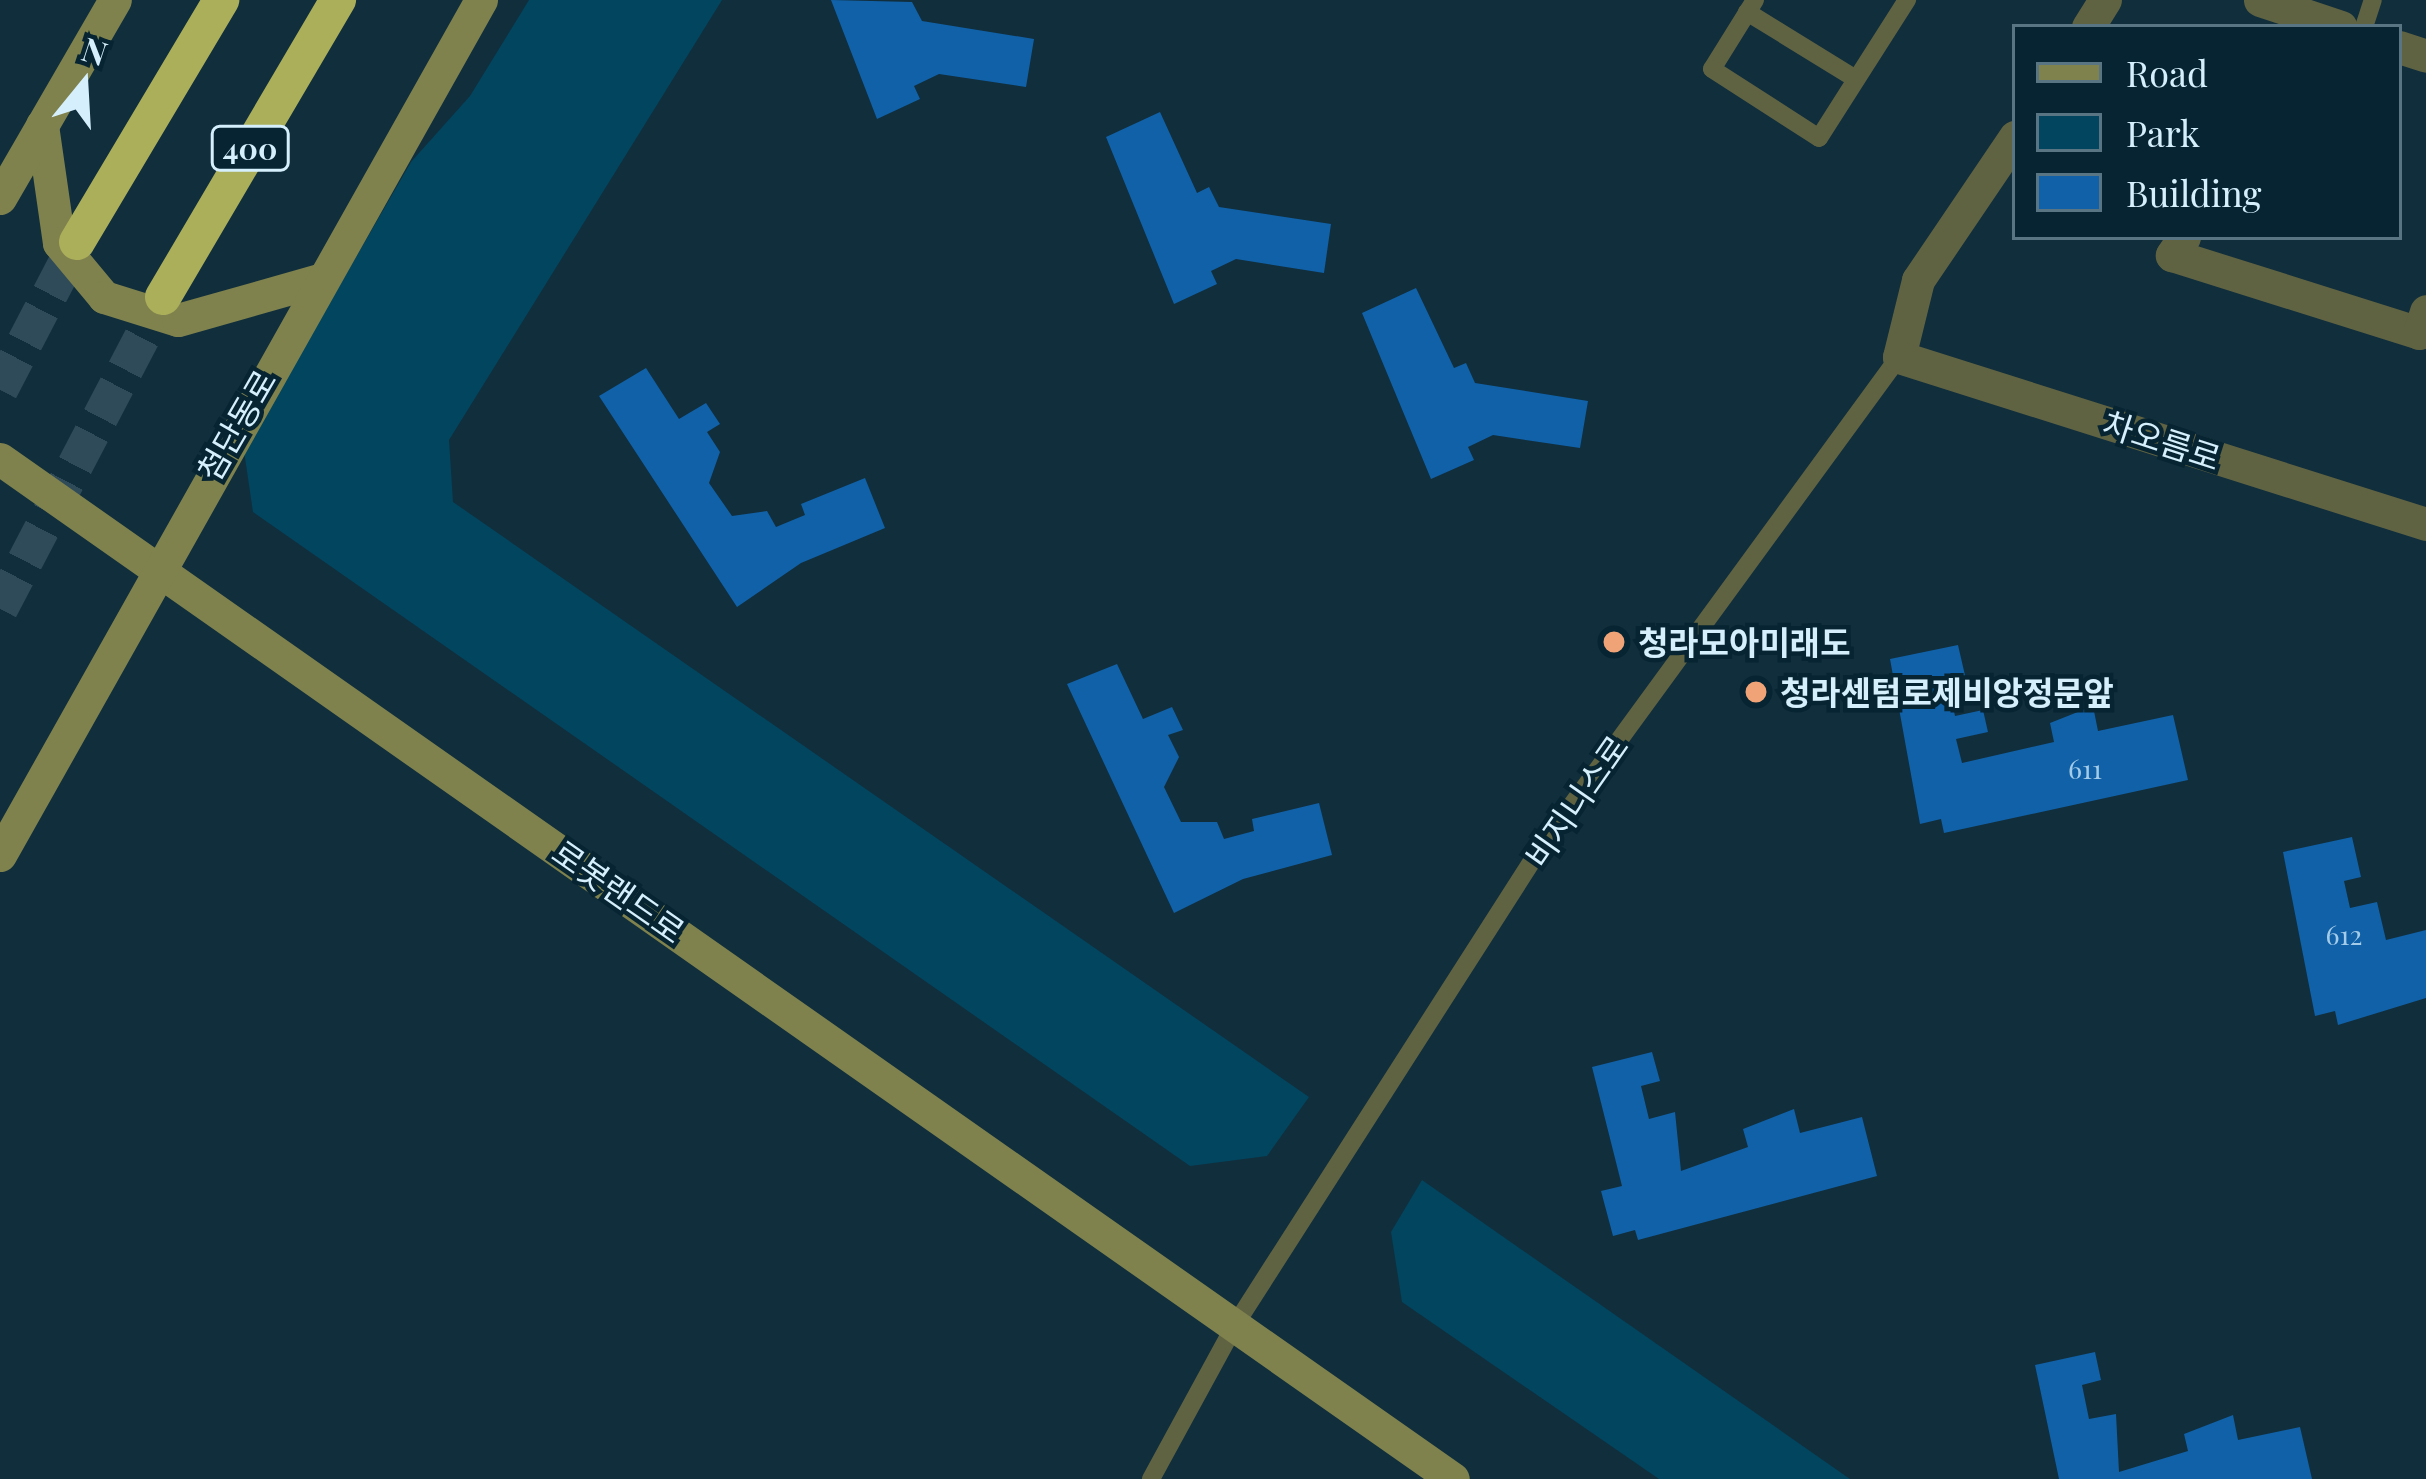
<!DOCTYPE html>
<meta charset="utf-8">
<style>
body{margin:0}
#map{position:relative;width:2426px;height:1479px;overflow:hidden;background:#112e3c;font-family:"Playfair Display","Noto Sans KR",serif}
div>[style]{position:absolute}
.green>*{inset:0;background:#02455f}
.building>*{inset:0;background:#1061a8}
.motorway-tunnel>*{height:36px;margin-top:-18px;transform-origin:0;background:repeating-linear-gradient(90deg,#2f4b59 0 36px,transparent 0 54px)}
.service>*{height:18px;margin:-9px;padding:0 9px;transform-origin:9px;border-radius:9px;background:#606342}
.minor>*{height:33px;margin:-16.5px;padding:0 16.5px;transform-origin:16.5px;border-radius:16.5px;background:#606342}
.tertiary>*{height:33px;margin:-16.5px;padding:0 16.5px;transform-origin:16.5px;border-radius:16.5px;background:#606342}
.secondary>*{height:33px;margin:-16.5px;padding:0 16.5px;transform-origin:16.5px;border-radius:16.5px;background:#7f824d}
.motorway>*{height:36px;margin:-18px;padding:0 18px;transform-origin:18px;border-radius:18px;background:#abaf5a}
.dots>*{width:33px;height:33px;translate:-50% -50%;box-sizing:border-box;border:6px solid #062432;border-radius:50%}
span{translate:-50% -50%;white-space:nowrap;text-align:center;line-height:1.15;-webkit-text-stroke:9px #062432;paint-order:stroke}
.number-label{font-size:27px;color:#a4cce8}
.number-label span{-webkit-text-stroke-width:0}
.shield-label span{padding:3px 9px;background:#062432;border:3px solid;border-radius:9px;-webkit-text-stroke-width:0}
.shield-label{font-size:30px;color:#d6effd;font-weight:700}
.street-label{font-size:33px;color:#d6effd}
.poi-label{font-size:33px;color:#d6effd;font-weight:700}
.left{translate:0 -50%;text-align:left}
.legend{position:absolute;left:2012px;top:24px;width:390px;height:216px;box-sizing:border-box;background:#062432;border:3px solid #597583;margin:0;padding:15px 21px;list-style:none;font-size:36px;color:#d6effd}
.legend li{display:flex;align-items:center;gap:24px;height:60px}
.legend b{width:60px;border:3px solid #597583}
.north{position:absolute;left:24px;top:24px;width:120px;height:120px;-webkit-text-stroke:9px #062432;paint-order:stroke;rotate:18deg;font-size:33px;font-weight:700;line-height:48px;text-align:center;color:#d6effd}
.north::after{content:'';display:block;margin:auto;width:42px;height:54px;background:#d6effd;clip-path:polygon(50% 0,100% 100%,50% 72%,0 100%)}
</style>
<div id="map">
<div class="green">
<div style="clip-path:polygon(529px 0,722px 0,449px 440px,453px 502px,1309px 1097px,1267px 1156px,1190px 1166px,253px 512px,244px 451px,411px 162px,470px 96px)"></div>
<div style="clip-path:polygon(1422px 1180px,1850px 1479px,1659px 1479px,1402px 1302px,1391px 1232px)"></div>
</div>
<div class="building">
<div style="clip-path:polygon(831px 0,912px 2px,922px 21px,1034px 39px,1026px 87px,939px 74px,914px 86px,920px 99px,877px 119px)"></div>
<div style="clip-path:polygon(1160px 112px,1197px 193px,1209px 187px,1219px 207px,1331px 224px,1324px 273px,1236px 259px,1211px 271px,1217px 284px,1174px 304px,1106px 137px)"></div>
<div style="clip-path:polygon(1416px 288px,1454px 368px,1466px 363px,1475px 383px,1588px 401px,1580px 448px,1493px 435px,1468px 447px,1474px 460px,1431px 479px,1362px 313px)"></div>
<div style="clip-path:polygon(646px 368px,679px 419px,706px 403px,720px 424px,707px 432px,720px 452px,709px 483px,732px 516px,767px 511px,776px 527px,805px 515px,801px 504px,865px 478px,885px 528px,801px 563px,737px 607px,599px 396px)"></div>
<div style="clip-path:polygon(1958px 645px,1967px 684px,1949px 687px,1955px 716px,1983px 710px,1988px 732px,1956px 739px,1962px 763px,2054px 742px,2050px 723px,2093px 706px,2098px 731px,2173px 715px,2188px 780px,1944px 833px,1941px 819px,1920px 824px,1890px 659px)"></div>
<div style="clip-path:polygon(1117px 664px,1143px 719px,1172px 707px,1183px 730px,1168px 735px,1179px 757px,1164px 787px,1181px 822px,1217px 822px,1224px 839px,1254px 831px,1252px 819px,1319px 803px,1332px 855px,1243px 879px,1174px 913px,1067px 684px)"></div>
<div style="clip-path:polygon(2352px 837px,2361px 877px,2344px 881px,2350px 908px,2377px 902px,2386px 940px,2426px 930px,2426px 998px,2338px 1025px,2335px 1011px,2315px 1016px,2283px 852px)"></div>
<div style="clip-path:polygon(1652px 1052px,1660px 1081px,1641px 1086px,1649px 1119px,1675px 1112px,1681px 1171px,1748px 1147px,1743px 1129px,1794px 1109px,1800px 1133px,1862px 1117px,1877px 1176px,1638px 1240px,1635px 1230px,1613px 1236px,1601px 1191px,1622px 1186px,1592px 1067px)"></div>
<div style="clip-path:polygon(2095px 1352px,2101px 1380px,2082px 1385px,2089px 1419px,2116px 1414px,2119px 1472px,2188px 1451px,2184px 1434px,2233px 1415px,2238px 1440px,2300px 1427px,2312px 1479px,2059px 1479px,2035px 1365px)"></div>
</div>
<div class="motorway-tunnel">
<div style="left:0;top:390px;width:167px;rotate:-62.5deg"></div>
<div style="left:0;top:609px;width:352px;rotate:-62.4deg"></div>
</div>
<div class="service">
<div style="left:1755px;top:0;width:81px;rotate:121.9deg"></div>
<div style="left:1712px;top:69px;width:127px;rotate:32.8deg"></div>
<div style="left:1819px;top:138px;width:164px;rotate:-57.5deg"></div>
<div style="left:1747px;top:12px;width:128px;rotate:31.6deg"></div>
<div style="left:2364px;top:27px;width:28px;rotate:-72deg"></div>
<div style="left:1151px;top:1479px;width:175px;rotate:-61.4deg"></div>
<div style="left:1235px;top:1325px;width:568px;rotate:-57.37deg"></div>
<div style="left:1541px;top:847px;width:607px;rotate:-53.85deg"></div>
</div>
<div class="minor">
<div style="left:2260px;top:0;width:85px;rotate:18.4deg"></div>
<div style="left:2088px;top:27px;width:32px;rotate:-58deg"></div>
<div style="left:2399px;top:47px;width:28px;rotate:18deg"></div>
<div style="left:2184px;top:237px;width:22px;rotate:124deg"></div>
<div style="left:2172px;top:255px;width:259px;rotate:17.5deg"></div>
<div style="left:2419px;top:333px;width:23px;rotate:-72deg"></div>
<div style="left:1899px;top:357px;width:79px;rotate:-76.1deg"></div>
<div style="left:1918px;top:280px;width:173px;rotate:-55.9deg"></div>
</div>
<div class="tertiary">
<div style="left:1899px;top:357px;width:553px;rotate:17.58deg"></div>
</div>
<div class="secondary">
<div style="left:42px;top:125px;width:119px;rotate:81.8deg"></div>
<div style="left:59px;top:243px;width:70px;rotate:50.2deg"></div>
<div style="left:104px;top:297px;width:77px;rotate:17.3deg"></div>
<div style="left:178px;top:320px;width:147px;rotate:-15.8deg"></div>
<div style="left:0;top:198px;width:229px;rotate:-59.9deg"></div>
<div style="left:0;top:459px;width:1775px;rotate:35.07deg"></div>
<div style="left:0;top:855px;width:981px;rotate:-60.64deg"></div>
</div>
<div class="motorway">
<div style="left:77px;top:242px;width:282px;rotate:-59.2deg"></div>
<div style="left:163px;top:297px;width:345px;rotate:-59.5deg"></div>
</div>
<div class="dots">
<div style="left:1614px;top:642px;background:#efa376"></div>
<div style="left:1756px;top:692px;background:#efa376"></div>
</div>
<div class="number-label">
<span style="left:2085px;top:769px">611</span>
<span style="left:2344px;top:935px">612</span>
</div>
<div class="shield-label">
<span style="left:250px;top:148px">400</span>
</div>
<div class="street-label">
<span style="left:236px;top:425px;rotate:-60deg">첨단동로</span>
<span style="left:2162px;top:440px;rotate:18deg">차오름로</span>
<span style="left:1576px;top:801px;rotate:-55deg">비지니스로</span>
<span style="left:619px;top:891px;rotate:35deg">로봇랜드로</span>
</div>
<div class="poi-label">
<span class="left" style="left:1638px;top:642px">청라모아미래도</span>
<span class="left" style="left:1780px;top:692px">청라센텀로제비앙정문앞</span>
</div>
<ul class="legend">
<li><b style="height:15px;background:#7f824d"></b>Road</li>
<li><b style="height:33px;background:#02455f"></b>Park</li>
<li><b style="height:33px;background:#1061a8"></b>Building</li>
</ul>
<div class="north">N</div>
</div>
